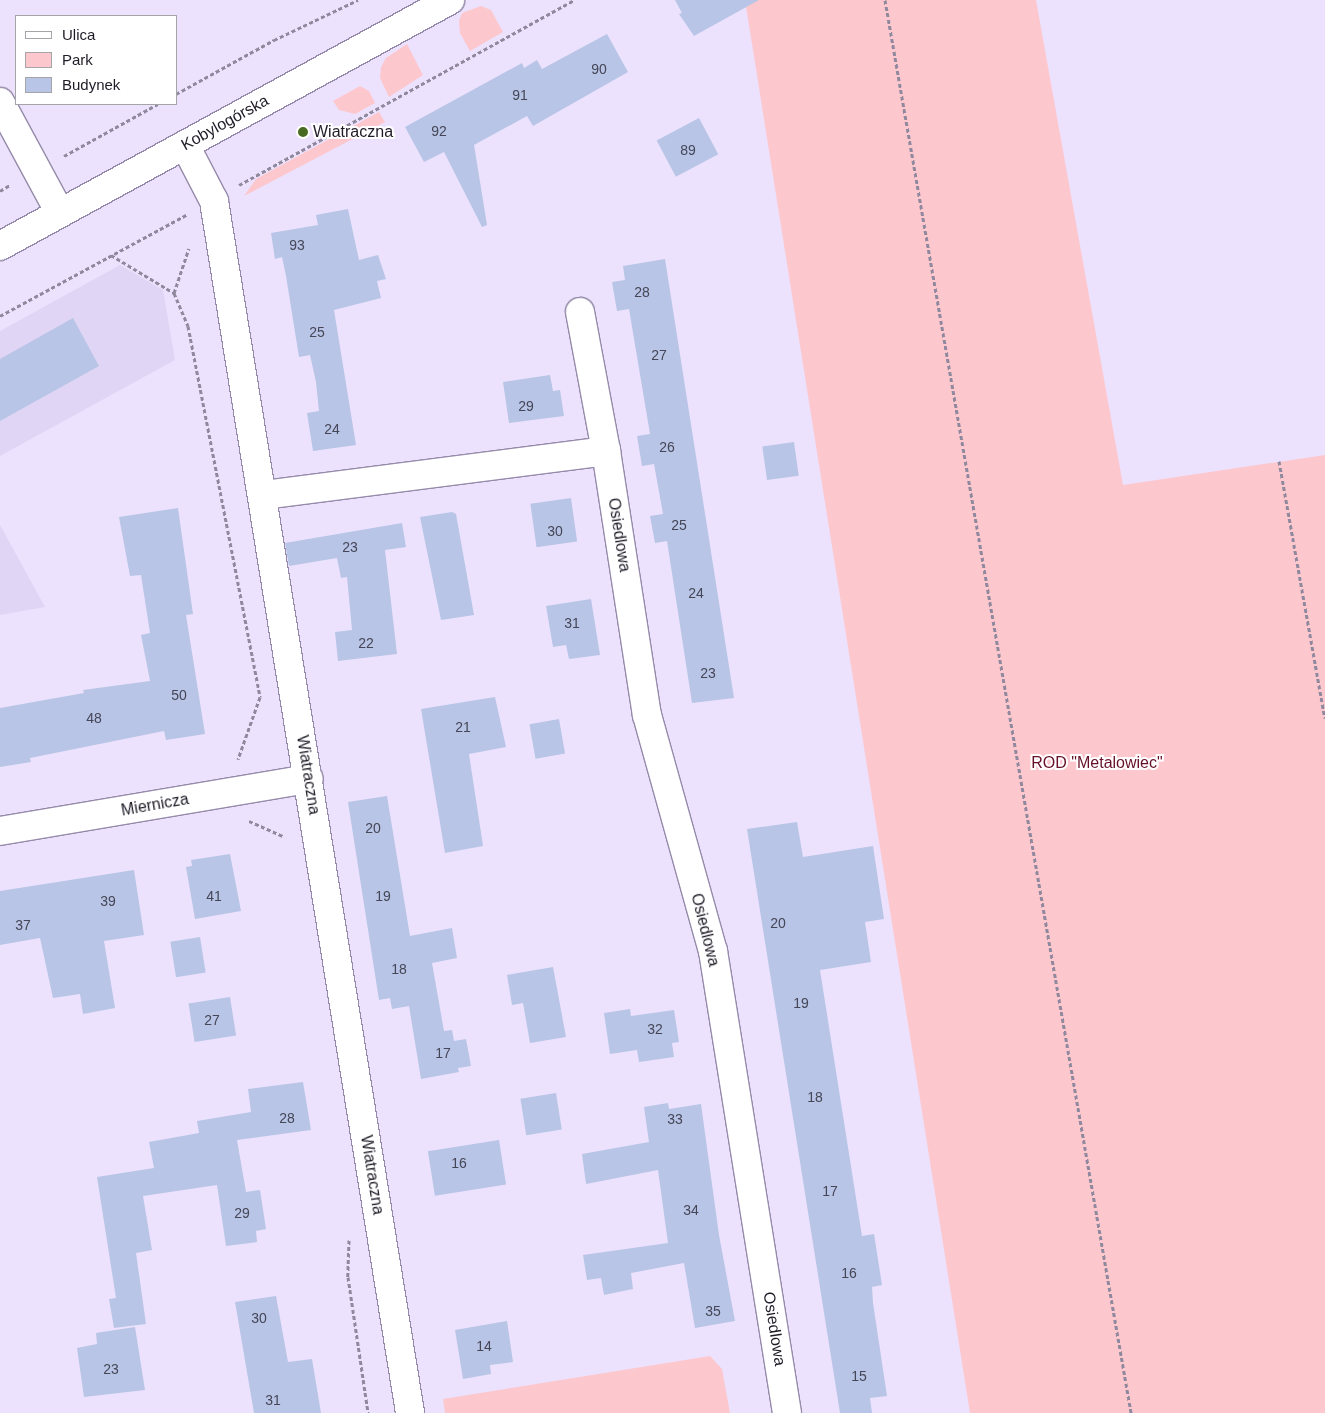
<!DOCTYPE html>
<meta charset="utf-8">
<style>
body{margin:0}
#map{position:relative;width:1325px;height:1413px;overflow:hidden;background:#ece2fd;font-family:Helvetica,sans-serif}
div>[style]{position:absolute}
.built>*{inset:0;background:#e1d5f6}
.green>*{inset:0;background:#fdc7ce}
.building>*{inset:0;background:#b8c5e6;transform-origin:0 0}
.path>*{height:3px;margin-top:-1.5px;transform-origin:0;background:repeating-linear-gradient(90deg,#90899d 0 4px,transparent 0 6.5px)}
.roads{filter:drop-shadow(1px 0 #958aa9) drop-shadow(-1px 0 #958aa9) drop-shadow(0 1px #958aa9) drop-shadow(0 -1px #958aa9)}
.minor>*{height:28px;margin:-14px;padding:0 14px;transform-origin:14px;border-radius:14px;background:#fff}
.dots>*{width:14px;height:14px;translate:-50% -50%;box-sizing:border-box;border:2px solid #fff;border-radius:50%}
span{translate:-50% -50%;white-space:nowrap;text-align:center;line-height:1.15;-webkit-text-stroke:4px #fff;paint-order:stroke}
.number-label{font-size:14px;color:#454657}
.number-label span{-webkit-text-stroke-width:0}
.street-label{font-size:16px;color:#1f1b27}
.poi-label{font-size:16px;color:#1f1b27}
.left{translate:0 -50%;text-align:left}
.park-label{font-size:16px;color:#671129}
.legend{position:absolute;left:15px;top:15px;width:162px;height:90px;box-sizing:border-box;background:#fff;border:1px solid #a5a4a9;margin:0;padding:6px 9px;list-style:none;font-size:15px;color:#1f1b27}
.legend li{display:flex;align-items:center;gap:10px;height:25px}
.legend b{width:25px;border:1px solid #a5a4a9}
</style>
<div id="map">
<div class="built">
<div style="clip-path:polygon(120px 265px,163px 290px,175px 360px,0 456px,0 331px)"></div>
<div style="clip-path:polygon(0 525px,45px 607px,0 615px)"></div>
</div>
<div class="green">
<div style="clip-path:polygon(745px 0,1036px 0,1123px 485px,1325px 455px,1325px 1413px,970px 1413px)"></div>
<div style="clip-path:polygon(481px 6px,491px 10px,503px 32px,470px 51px,460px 33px,459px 21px,462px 13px)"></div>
<div style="clip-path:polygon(407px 44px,423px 75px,389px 97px,380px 78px,381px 67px,386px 58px)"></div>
<div style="clip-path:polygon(360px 86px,369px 91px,375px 103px,355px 114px,339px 110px,333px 101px)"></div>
<div style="clip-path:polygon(379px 112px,385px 122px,244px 196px,256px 179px)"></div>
<div style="clip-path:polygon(710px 1356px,722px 1369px,730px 1413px,445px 1413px,443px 1399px)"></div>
</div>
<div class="building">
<div style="clip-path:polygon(675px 0,759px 0,694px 36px,679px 14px,682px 13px)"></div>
<div style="clip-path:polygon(607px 34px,628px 72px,533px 126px,527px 116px,474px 145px,487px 225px,482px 227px,444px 152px,424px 162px,405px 127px,522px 63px,524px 68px,537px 60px,542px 69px)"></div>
<div style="left:699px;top:118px;width:41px;height:48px;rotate:62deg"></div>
<div style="clip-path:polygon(348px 209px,359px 260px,378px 255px,386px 279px,377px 281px,381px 298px,334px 310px,356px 445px,313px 451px,307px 413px,319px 411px,316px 382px,310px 355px,299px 357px,286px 276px,282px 257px,275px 259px,271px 233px,318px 225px,316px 215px)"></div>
<div style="clip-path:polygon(665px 259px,734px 698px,692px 703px,667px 541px,655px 543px,650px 516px,663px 514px,654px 464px,642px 466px,637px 436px,650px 434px,629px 309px,617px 311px,612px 282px,625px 280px,623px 266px)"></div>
<div style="clip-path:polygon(73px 318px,99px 366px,0 421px,0 359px)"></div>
<div style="clip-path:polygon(550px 375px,553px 391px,560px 390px,564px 416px,509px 423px,503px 382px)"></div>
<div style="left:794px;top:442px;width:34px;height:32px;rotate:82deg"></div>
<div style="left:571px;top:498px;width:44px;height:41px;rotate:82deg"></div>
<div style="clip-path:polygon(178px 508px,193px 614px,186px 615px,205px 734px,166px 740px,164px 731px,30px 758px,31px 762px,0 767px,0 708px,84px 693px,83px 690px,150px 681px,141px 635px,150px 633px,141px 575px,130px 576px,119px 517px)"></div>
<div style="clip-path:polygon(452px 512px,456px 514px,474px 615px,441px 620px,420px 517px)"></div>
<div style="clip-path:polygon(402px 523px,406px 547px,385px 550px,397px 654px,338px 661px,335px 632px,352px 630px,347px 577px,341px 578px,337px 558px,289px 566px,285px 543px)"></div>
<div style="clip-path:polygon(591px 599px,600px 655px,569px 659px,566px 645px,553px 647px,546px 606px)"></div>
<div style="clip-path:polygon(495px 697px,506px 747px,469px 754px,483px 846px,445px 853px,421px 709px)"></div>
<div style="left:559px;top:719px;width:35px;height:30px;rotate:80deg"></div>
<div style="clip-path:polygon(387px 796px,410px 936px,452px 928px,457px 958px,432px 963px,444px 1031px,452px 1030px,454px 1041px,466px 1039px,471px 1066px,458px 1068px,459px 1072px,421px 1079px,409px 1006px,392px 1009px,390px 998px,379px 1000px,348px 802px)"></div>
<div style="clip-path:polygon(797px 822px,803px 857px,873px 846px,884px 919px,865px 922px,871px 962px,820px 970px,862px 1236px,874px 1234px,882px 1285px,872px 1287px,873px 1303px,887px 1396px,870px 1398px,872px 1413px,840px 1413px,747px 829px)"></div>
<div style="clip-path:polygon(230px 854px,241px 911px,195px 919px,186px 867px,192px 866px,191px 860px)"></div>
<div style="clip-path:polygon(134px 870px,144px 935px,104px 941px,115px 1008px,83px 1014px,80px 994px,53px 998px,40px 938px,0 945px,0 891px)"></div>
<div style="left:200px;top:937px;width:36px;height:30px;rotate:81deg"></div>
<div style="clip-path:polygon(553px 967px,566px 1037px,530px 1043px,523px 1003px,512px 1005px,507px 975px)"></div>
<div style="left:230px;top:997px;width:39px;height:42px;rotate:81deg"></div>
<div style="clip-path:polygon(630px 1009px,631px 1016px,674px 1010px,679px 1042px,672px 1043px,674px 1057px,639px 1062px,637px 1050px,610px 1054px,604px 1013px)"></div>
<div style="clip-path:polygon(303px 1082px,311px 1130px,237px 1140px,246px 1192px,260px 1190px,266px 1229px,256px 1231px,257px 1242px,226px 1246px,217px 1185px,143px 1196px,152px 1250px,136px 1253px,146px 1324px,114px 1328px,109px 1299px,116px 1298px,97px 1177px,154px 1168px,149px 1142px,199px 1133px,197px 1121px,251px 1112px,248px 1089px)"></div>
<div style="left:556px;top:1093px;width:37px;height:36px;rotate:81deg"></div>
<div style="clip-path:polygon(668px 1103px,669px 1109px,701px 1104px,719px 1235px,735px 1321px,695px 1328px,684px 1263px,631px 1273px,633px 1289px,604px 1295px,601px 1278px,587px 1280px,583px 1255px,668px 1243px,658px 1170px,586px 1184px,582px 1154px,649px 1142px,644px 1107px)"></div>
<div style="left:499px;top:1140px;width:45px;height:72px;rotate:81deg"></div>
<div style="clip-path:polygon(276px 1296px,288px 1362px,312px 1359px,321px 1413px,254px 1413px,235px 1302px)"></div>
<div style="clip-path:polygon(507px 1321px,513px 1362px,490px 1365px,491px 1374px,463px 1379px,455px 1330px)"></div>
<div style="clip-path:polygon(135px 1327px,145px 1390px,84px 1397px,77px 1348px,97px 1344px,96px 1333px)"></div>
</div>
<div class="path">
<div style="left:885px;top:0;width:1434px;rotate:80.12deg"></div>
<div style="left:176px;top:94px;width:112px;rotate:-28.9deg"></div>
<div style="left:274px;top:40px;width:93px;rotate:-25.5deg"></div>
<div style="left:64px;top:156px;width:107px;rotate:-29deg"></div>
<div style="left:239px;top:185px;width:383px;rotate:-28.9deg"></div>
<div style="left:0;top:191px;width:12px;rotate:-31deg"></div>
<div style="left:111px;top:255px;width:74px;rotate:31.1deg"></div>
<div style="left:174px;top:293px;width:47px;rotate:-71.6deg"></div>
<div style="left:174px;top:293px;width:36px;rotate:67deg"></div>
<div style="left:188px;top:326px;width:378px;rotate:79deg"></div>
<div style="left:260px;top:697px;width:66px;rotate:109.5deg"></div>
<div style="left:0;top:316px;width:212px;rotate:-28.5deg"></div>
<div style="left:1279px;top:461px;width:261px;rotate:79.9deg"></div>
<div style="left:249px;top:821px;width:39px;rotate:24deg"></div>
<div style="left:349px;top:1240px;width:37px;rotate:92deg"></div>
<div style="left:348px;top:1277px;width:137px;rotate:81.6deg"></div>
</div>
<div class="roads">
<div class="minor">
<div style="left:0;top:102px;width:126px;rotate:61.6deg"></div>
<div style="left:185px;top:145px;width:63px;rotate:62.6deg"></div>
<div style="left:214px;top:201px;width:1228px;rotate:80.81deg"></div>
<div style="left:0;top:246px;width:513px;rotate:-28.66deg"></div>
<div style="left:580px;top:312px;width:141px;rotate:79.4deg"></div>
<div style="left:606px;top:451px;width:267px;rotate:81.2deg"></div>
<div style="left:647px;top:715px;width:245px;rotate:74.4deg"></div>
<div style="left:713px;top:951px;width:468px;rotate:80.9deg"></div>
<div style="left:263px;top:495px;width:346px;rotate:-7.3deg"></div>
<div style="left:0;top:831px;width:313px;rotate:-9.6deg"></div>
</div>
</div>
<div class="dots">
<div style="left:303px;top:132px;background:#486a22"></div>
</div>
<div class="number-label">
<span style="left:599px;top:69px">90</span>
<span style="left:520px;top:95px">91</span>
<span style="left:439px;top:131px">92</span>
<span style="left:688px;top:150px">89</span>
<span style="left:297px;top:245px">93</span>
<span style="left:642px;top:292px">28</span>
<span style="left:317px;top:332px">25</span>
<span style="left:659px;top:355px">27</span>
<span style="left:526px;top:406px">29</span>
<span style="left:332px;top:429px">24</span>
<span style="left:667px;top:447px">26</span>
<span style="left:679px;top:525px">25</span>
<span style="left:555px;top:531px">30</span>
<span style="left:350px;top:547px">23</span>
<span style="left:696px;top:593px">24</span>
<span style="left:572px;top:623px">31</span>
<span style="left:366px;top:643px">22</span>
<span style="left:708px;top:673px">23</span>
<span style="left:179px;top:695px">50</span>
<span style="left:94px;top:718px">48</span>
<span style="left:463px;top:727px">21</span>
<span style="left:373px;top:828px">20</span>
<span style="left:214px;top:896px">41</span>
<span style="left:383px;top:896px">19</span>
<span style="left:108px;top:901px">39</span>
<span style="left:778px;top:923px">20</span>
<span style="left:23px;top:925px">37</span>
<span style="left:399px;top:969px">18</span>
<span style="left:801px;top:1003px">19</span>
<span style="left:212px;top:1020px">27</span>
<span style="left:655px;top:1029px">32</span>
<span style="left:443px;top:1053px">17</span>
<span style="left:815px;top:1097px">18</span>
<span style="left:287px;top:1118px">28</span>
<span style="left:675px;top:1119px">33</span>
<span style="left:459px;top:1163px">16</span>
<span style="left:830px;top:1191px">17</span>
<span style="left:691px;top:1210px">34</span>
<span style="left:242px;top:1213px">29</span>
<span style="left:849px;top:1273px">16</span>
<span style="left:713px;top:1311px">35</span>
<span style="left:259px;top:1318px">30</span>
<span style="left:484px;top:1346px">14</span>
<span style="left:111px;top:1369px">23</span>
<span style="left:859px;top:1376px">15</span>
<span style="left:273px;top:1400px">31</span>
</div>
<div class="street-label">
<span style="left:225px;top:123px;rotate:-29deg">Kobylogórska</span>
<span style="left:619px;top:535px;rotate:81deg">Osiedlowa</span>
<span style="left:308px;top:775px;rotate:81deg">Wiatraczna</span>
<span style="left:155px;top:805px;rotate:-10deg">Miernicza</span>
<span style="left:705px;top:930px;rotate:76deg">Osiedlowa</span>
<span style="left:372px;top:1175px;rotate:81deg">Wiatraczna</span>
<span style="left:774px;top:1329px;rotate:81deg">Osiedlowa</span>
</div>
<div class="poi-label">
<span class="left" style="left:313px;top:132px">Wiatraczna</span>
</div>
<div class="park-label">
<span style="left:1097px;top:763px">ROD "Metalowiec"</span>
</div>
<ul class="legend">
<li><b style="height:6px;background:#fff"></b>Ulica</li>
<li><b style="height:14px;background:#fdc7ce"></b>Park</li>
<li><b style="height:14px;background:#b8c5e6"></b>Budynek</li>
</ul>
</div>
